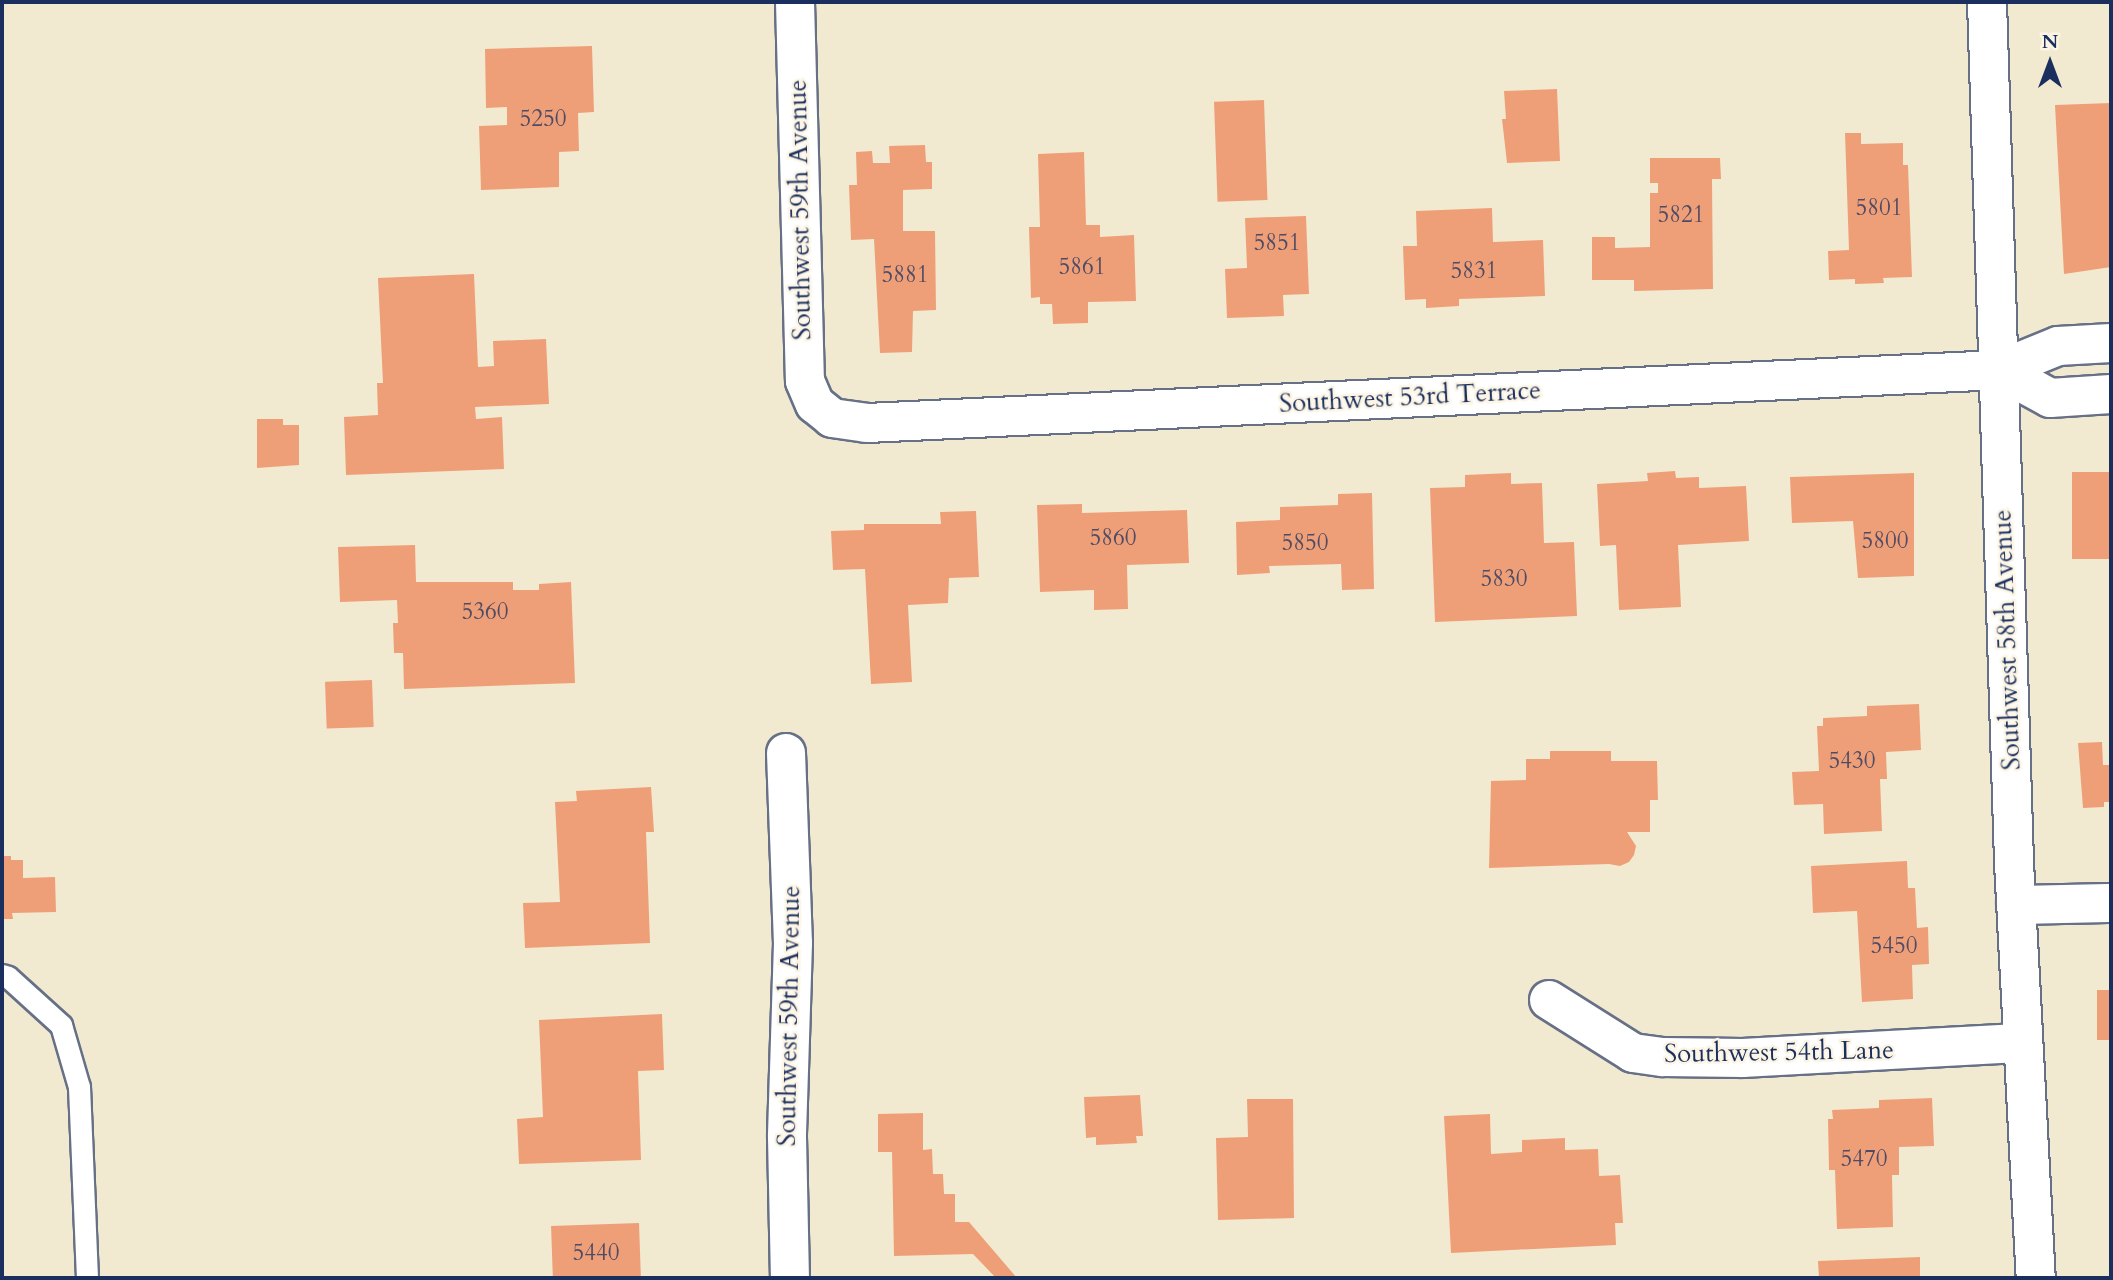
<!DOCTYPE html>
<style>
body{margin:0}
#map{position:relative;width:2113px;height:1280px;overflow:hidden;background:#f2ead0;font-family:Cardo,serif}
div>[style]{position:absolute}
.building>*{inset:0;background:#ef9f77;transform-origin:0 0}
.roads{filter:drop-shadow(2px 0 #667086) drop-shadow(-2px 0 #667086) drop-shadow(0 2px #667086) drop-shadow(0 -2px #667086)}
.service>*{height:21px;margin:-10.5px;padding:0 10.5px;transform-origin:10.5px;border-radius:10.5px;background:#fff}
.minor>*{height:38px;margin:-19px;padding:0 19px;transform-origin:19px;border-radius:19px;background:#fff}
span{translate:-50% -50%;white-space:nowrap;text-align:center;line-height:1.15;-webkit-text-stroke:5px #fcf5e5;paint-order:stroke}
.number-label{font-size:23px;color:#504b64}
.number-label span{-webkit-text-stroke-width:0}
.street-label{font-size:26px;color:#1b2f5e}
.frame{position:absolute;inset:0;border:4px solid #1b2f5e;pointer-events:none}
.north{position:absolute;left:2015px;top:28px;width:70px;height:70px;-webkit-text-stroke:5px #fcf5e5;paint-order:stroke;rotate:0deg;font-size:19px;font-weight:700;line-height:28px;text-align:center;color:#1b2f5e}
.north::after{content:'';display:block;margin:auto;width:24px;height:32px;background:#1b2f5e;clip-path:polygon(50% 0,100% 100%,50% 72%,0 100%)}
</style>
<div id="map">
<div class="building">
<div style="clip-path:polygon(592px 46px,594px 112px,578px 113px,579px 151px,559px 152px,559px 187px,481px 190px,479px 126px,507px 125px,507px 107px,486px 108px,485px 49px)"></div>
<div style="clip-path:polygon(1557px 89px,1560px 161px,1507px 163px,1502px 119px,1506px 119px,1504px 91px)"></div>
<div style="left:1264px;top:100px;width:100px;height:50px;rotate:88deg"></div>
<div style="clip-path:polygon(2111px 103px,2111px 267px,2064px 274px,2055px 105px)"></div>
<div style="clip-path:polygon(1845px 133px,1861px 133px,1861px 144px,1903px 143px,1903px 165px,1908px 165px,1912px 277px,1883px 278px,1884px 283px,1855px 284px,1855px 279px,1829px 280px,1828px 251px,1849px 250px)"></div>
<div style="clip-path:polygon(925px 145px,926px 162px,932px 162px,932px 189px,903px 190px,903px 231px,935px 231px,936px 310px,913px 311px,912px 352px,880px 353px,874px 239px,851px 240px,849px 185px,857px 185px,856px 152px,872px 151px,873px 163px,890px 163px,889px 146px)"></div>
<div style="clip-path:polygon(1084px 152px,1086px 225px,1100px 225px,1100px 237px,1134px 235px,1136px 301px,1088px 302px,1088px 323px,1053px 324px,1052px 304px,1040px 304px,1040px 297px,1031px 298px,1029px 227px,1040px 227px,1038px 154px)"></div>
<div style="clip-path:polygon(1650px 158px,1720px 158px,1721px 179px,1712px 179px,1713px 289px,1634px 291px,1634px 280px,1592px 280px,1592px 237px,1615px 237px,1615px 248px,1650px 247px,1650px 193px,1658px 193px,1658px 183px,1650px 183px)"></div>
<div style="clip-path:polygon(1492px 208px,1493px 242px,1543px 240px,1545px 296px,1459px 299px,1459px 306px,1426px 308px,1426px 299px,1405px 300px,1403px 246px,1417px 246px,1416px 211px)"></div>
<div style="clip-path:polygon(1306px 216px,1309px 294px,1283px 295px,1284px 316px,1227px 318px,1225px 269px,1247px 268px,1245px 218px)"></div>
<div style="clip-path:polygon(474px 274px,478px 367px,494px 366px,493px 341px,546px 339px,549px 404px,475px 407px,476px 419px,502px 417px,504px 469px,346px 475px,344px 417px,378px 415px,377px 383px,383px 383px,378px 278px)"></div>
<div style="clip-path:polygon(257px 419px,283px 419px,283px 425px,299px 425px,299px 465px,257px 468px)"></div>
<div style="clip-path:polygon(1675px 471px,1676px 478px,1699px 477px,1699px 488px,1746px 486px,1749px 541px,1678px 545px,1681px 607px,1619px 610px,1616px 545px,1600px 546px,1597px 484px,1648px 481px,1647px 473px)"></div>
<div style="left:2111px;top:472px;width:87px;height:39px;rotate:90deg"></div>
<div style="clip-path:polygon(1511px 473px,1511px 484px,1542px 483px,1544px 543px,1574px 542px,1577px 616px,1435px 622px,1430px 488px,1465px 487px,1465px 475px)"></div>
<div style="clip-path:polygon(1914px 473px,1914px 576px,1858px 578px,1853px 521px,1792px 523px,1790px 477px)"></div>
<div style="clip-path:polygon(1372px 493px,1374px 589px,1342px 590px,1341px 564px,1269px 566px,1270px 573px,1237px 575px,1236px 522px,1280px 520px,1280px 507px,1338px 505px,1338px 494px)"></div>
<div style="clip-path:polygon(1082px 504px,1082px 513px,1187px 510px,1189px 563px,1127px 565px,1128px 609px,1094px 610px,1094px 590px,1040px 592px,1037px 505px)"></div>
<div style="clip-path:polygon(976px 511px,979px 577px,949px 578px,948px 603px,908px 605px,912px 682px,871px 684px,865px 569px,833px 570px,831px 531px,864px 530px,864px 524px,941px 524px,940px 512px)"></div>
<div style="clip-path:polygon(415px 545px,416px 582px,513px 582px,513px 590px,539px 590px,539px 584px,571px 582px,575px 683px,404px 689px,403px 653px,394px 653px,393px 623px,398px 623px,397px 600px,340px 602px,338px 547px)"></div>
<div style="left:372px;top:680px;width:47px;height:47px;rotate:88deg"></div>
<div style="clip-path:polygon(1919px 704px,1921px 750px,1886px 752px,1887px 779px,1880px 779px,1882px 831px,1824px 834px,1823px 804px,1794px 805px,1792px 772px,1819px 771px,1817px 726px,1823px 726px,1823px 718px,1867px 716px,1867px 706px)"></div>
<div style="clip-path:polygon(2102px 742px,2103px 765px,2111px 765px,2111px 802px,2104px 802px,2104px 807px,2083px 808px,2078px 743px)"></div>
<div style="clip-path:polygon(1550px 751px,1611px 751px,1611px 761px,1657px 761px,1658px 800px,1650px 800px,1650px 832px,1627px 832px,1636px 846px,1634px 855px,1629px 862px,1620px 866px,1609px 864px,1489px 868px,1491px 781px,1526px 780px,1526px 759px,1550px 759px)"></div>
<div style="clip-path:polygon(651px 787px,654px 832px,646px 832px,650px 943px,525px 948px,523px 903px,560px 902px,555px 802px,577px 801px,576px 791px)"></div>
<div style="clip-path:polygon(2px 856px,11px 856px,11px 860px,23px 860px,23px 878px,55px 877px,56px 912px,12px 913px,13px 919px,2px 919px)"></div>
<div style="clip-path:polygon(1907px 861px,1908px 888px,1915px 888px,1917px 928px,1928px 927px,1929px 964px,1912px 965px,1913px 999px,1862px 1002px,1857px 911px,1813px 913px,1811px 866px)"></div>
<div style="left:2097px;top:990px;width:14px;height:50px"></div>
<div style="clip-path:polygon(662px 1014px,664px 1070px,638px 1071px,641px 1160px,519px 1164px,517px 1119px,543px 1117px,539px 1020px)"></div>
<div style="clip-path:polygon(1140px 1095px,1143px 1136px,1136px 1136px,1137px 1143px,1096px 1145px,1096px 1137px,1086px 1138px,1084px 1097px)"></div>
<div style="clip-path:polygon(1932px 1098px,1934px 1146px,1899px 1147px,1899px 1175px,1892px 1175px,1893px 1227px,1837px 1229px,1835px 1170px,1829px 1170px,1828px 1119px,1833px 1119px,1832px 1110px,1879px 1108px,1879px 1100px)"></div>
<div style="clip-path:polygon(1247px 1099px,1293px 1099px,1294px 1218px,1218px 1220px,1216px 1138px,1248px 1137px)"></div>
<div style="clip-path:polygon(923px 1113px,923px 1150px,932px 1149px,933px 1174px,943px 1174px,944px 1194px,955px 1194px,955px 1222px,969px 1222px,1017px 1278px,996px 1278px,973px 1254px,894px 1256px,892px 1152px,878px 1152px,878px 1114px)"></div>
<div style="clip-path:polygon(1490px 1114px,1491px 1154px,1522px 1152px,1522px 1140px,1565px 1138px,1565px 1150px,1598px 1149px,1599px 1176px,1620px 1175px,1623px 1223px,1615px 1223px,1616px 1245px,1451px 1253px,1444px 1116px)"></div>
<div style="left:639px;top:1223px;width:55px;height:88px;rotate:88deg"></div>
<div style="clip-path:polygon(1920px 1257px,1920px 1278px,1819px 1278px,1818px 1261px)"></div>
</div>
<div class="roads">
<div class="service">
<div style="left:2px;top:975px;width:6px;rotate:18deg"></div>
<div style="left:8px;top:977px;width:72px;rotate:42.2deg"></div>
<div style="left:61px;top:1025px;width:65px;rotate:73.8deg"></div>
<div style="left:79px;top:1087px;width:191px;rotate:87.6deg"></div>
</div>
<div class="minor">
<div style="left:795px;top:2px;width:379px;rotate:88.5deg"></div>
<div style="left:805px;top:381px;width:25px;rotate:67deg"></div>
<div style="left:815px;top:404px;width:22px;rotate:39deg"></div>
<div style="left:832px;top:418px;width:35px;rotate:8deg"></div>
<div style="left:867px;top:423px;width:1133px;rotate:-2.68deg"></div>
<div style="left:1999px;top:370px;width:64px;rotate:-22.1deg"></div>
<div style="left:2058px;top:346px;width:53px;rotate:-3.2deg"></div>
<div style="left:1987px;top:2px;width:861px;rotate:88.2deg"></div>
<div style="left:2014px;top:863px;width:416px;rotate:87deg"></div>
<div style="left:1999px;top:370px;width:58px;rotate:28.8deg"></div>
<div style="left:2050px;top:398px;width:61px;rotate:-3.8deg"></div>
<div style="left:786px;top:753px;width:190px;rotate:87.9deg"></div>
<div style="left:793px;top:943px;width:194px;rotate:91.8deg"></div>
<div style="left:787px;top:1137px;width:141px;rotate:88.8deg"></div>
<div style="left:2016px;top:905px;width:95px;rotate:-1.2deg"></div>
<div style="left:1549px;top:1000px;width:99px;rotate:32.2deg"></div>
<div style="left:1633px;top:1053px;width:30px;rotate:8deg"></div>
<div style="left:1663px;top:1057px;width:80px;rotate:0.7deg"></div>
<div style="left:1743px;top:1058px;width:280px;rotate:-3.1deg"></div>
</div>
</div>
<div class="number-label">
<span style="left:543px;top:119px">5250</span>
<span style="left:1879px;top:208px">5801</span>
<span style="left:1681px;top:215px">5821</span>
<span style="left:1277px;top:243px">5851</span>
<span style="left:1082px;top:267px">5861</span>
<span style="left:1474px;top:271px">5831</span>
<span style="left:905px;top:275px">5881</span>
<span style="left:1113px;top:538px">5860</span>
<span style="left:1885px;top:541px">5800</span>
<span style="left:1305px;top:543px">5850</span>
<span style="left:1504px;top:579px">5830</span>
<span style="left:485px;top:612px">5360</span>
<span style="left:1852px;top:761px">5430</span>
<span style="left:1894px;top:946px">5450</span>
<span style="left:1864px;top:1159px">5470</span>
<span style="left:596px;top:1253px">5440</span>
</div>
<div class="street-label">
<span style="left:800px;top:210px;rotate:-91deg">Southwest 59th Avenue</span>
<span style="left:1410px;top:397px;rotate:-3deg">Southwest 53rd Terrace</span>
<span style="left:2007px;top:640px;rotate:-92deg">Southwest 58th Avenue</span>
<span style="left:789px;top:1016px;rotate:-89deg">Southwest 59th Avenue</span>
<span style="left:1779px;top:1052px;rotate:-1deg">Southwest 54th Lane</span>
</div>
<div class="frame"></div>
<div class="north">N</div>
</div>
